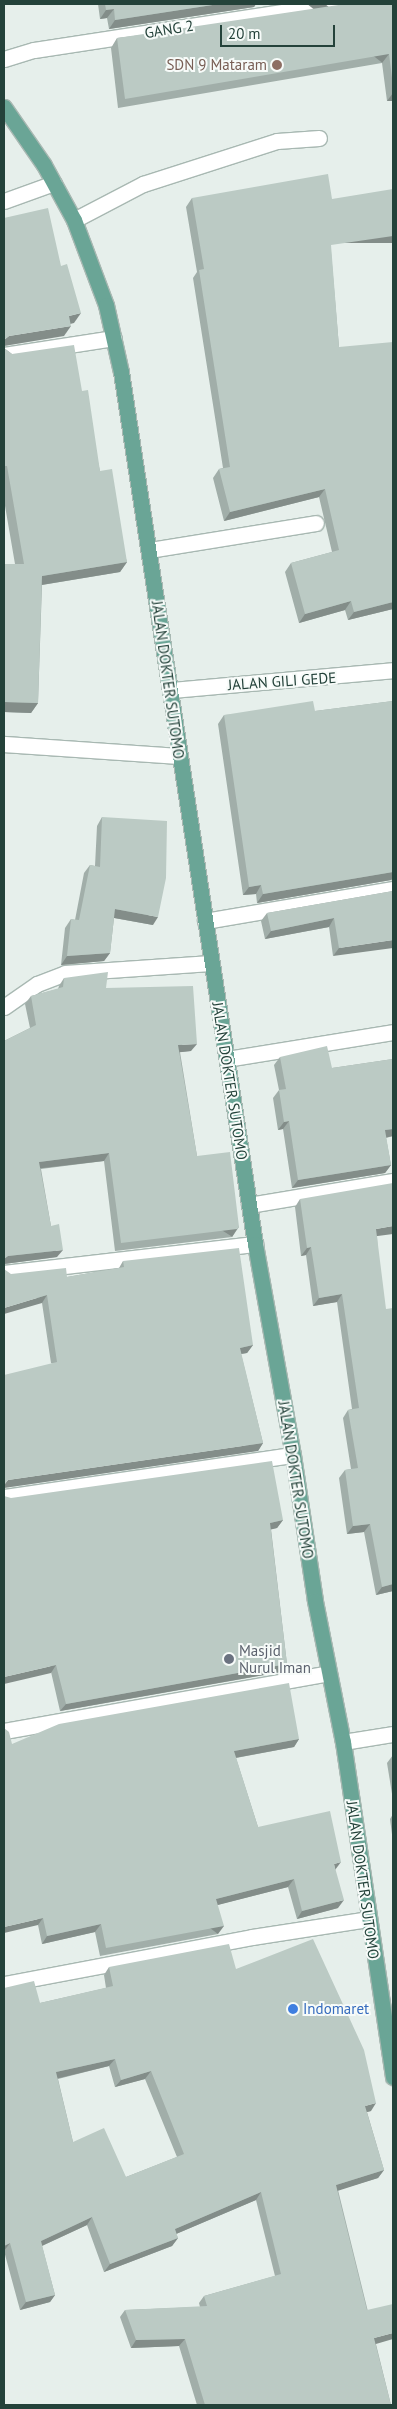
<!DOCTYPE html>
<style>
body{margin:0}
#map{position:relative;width:397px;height:2409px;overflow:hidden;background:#e6efeb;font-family:"PT Sans",sans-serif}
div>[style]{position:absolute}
.roads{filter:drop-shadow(1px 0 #a8b8b2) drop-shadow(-1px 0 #a8b8b2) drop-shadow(0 1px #a8b8b2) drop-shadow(0 -1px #a8b8b2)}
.service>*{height:15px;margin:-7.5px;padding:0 7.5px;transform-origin:7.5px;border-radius:7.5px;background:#fff}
.minor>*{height:15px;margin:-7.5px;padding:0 7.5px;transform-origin:7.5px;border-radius:7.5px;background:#fff}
.tertiary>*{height:15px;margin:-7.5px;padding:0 7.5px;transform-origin:7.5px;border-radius:7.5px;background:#fff}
.primary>*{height:15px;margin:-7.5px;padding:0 7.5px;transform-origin:7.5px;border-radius:7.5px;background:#6aa596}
.wall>*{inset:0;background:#a1aea9}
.shaded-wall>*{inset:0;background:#838d89;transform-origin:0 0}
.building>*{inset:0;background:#bbcac4}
.dots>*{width:14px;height:14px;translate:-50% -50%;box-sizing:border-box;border:2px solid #f7fbf9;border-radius:50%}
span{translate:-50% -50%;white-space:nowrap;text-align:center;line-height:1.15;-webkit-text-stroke:4px #f7fbf9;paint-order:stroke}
.street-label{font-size:15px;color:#24423a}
.education-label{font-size:15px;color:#785e54}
.right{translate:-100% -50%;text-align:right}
.worship-label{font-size:15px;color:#5b616d}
.left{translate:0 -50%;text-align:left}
.shop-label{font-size:15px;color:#366cbe}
.frame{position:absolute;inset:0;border:5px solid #24423a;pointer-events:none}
.scale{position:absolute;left:220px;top:25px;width:115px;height:22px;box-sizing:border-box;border:2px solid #24423a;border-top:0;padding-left:6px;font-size:15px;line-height:18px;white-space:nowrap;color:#24423a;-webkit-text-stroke:4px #f7fbf9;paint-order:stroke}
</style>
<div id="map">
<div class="roads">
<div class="service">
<div style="left:74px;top:220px;width:78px;rotate:-27.6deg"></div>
<div style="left:143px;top:184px;width:141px;rotate:-17.8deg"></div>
<div style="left:277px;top:141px;width:42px;rotate:-4.1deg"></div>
</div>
<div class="minor">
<div style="left:4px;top:59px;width:31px;rotate:-17deg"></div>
<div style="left:34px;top:50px;width:304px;rotate:-8.7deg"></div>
<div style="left:4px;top:201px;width:53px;rotate:-19.8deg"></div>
<div style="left:4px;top:355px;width:111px;rotate:-8.8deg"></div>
<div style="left:150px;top:550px;width:168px;rotate:-9.2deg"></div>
<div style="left:4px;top:744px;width:175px;rotate:3.9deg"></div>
<div style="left:205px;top:921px;width:191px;rotate:-9.7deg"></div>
<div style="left:4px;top:1007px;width:40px;rotate:-34.9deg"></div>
<div style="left:37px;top:984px;width:30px;rotate:-21deg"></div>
<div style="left:65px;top:973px;width:146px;rotate:-3.9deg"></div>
<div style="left:227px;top:1059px;width:168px;rotate:-9.2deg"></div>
<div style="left:249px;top:1205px;width:146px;rotate:-9.5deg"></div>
<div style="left:4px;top:1273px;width:253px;rotate:-6.6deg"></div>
<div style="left:4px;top:1497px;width:292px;rotate:-8.3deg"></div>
<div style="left:4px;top:1731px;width:330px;rotate:-10.1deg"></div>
<div style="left:343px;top:1742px;width:51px;rotate:-9.1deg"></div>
<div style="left:4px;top:1984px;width:252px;rotate:-10.7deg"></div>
<div style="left:252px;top:1937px;width:117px;rotate:-8.8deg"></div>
</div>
<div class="tertiary">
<div style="left:171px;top:690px;width:223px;rotate:-5.1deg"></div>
</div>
<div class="primary">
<div style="left:4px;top:107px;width:70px;rotate:55.4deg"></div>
<div style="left:44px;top:165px;width:63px;rotate:61.4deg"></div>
<div style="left:74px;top:220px;width:91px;rotate:69.4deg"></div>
<div style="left:106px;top:305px;width:69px;rotate:77.4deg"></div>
<div style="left:121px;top:372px;width:882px;rotate:81.26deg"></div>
<div style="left:255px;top:1244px;width:214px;rotate:79.8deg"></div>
<div style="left:293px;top:1455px;width:148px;rotate:81.4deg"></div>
<div style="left:315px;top:1601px;width:144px;rotate:78.8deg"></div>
<div style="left:343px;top:1742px;width:339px;rotate:81.5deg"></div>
</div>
</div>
<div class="wall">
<div style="clip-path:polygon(98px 4px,256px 4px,254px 7px,109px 29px,107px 18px,100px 19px)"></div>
<div style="clip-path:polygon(393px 4px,393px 101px,387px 101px,382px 63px,118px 108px,111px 48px,117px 38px)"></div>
<div style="clip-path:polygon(192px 198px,331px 252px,339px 347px,393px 609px,348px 620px,345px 610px,299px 623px,285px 572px,291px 563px,332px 552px,319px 497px,224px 521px,213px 478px,219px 469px,223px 468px,193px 278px,197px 272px,186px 207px)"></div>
<div style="clip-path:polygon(4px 348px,12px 354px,82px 391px,100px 471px,127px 562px,120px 572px,42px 585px,38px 703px,31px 713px,4px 712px,4px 564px,15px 564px,4px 500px)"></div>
<div style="clip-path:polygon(393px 701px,393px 881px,391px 880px,257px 903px,256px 894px,243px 895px,218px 724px,224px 715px,315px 711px)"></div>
<div style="clip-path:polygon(102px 817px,153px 925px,114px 918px,110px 953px,104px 961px,61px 965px,65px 928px,71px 919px,75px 920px,84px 873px,90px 865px,95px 866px,97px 826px)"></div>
<div style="clip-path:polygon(393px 891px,333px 956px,329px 927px,265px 939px,261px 921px,267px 913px)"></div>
<div style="clip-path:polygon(64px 978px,106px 988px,191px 1051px,180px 1052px,197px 1156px,239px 1227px,232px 1237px,115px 1251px,104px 1161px,41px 1169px,51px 1226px,57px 1257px,4px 1264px,4px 1041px,30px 1028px,25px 1004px,31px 996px,58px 989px,59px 986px)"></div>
<div style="clip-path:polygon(280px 1057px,332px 1068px,393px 1059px,393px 1136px,386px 1138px,391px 1165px,385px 1173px,292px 1188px,283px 1129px,278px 1130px,273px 1098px,279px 1090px,274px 1065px)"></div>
<div style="clip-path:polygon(300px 1199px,377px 1236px,393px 1591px,376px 1595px,364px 1532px,347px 1534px,339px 1478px,345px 1470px,351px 1469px,343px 1418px,348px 1410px,352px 1409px,337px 1302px,313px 1306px,306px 1255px,301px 1256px,295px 1207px)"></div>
<div style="clip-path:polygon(123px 1261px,253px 1345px,247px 1353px,241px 1354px,263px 1443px,258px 1451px,51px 1363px,42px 1303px,11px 1274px,67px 1277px,119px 1268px)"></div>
<div style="clip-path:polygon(11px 1498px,283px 1520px,277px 1528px,271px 1529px,287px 1664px,281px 1672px,60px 1711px)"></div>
<div style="clip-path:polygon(299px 1739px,294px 1747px,236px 1758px,258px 1827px,335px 1870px,338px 1908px,297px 1919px,288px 1887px,217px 1905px,218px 1934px,100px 1956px,95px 1932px,42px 1944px,38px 1925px,12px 1744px)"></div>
<div style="clip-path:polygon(393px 1755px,393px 1800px,387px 1763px)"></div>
<div style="clip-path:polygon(393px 1814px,393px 1842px,390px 1819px)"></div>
<div style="clip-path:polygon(evenodd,109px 1967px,236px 1969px,371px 2111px,367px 2112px,384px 2170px,378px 2178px,338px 2190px,391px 2405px,197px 2405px,179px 2346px,131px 2348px,120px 2317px,125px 2310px,200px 2307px,199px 2303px,204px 2296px,275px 2276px,256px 2200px,176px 2234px,178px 2238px,172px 2246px,104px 2272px,87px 2225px,42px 2246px,55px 2295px,50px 2302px,20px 2310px,4px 2251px,4px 1988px,40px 2003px,106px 1988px,104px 1975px,109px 1967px,109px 2066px,115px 2087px,145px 2079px,177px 2157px,126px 2177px,73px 2142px,58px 2079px,109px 2066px)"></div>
</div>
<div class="shaded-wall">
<div style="clip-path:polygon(219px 4px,256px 4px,254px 7px,109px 29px,115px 20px)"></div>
<div style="clip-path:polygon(114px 9px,107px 18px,100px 19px,106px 10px)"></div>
<div style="left:389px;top:54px;width:11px;height:268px;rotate:128deg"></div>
<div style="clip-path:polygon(393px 93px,393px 101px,387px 101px)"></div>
<div style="left:393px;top:236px;width:7px;height:63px;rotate:90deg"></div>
<div style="clip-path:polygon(81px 313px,74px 323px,62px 326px,69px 316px)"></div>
<div style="clip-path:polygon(71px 326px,64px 336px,4px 346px,4px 340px,9px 336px)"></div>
<div style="clip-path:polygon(325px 489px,319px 497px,224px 521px,230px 512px)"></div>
<div style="clip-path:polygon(127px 562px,120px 572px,35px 586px,42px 576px)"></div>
<div style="clip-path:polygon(351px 601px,345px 610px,299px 623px,305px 614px)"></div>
<div style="clip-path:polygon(393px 602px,393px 609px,348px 620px,354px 612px)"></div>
<div style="clip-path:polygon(4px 702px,38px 703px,31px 713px,4px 712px)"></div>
<div style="clip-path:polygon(393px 872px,393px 877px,391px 880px,257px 903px,263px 894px)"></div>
<div style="clip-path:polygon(261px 885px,256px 894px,243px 895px,249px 887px)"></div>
<div style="clip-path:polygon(115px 909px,158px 917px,153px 925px,109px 917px)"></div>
<div style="clip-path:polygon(334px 918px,329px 927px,265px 939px,271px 931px)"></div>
<div style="clip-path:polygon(393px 940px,393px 948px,333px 956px,339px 948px)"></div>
<div style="clip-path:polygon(110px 953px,104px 961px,61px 965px,67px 956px)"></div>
<div style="clip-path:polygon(197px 1044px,191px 1051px,173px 1053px,178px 1045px)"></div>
<div style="clip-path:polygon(289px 1121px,283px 1129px,278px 1130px,284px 1122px)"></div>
<div style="clip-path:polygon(393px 1129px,393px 1136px,379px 1139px,385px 1130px)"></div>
<div style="clip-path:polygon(109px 1153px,104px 1161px,34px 1169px,39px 1162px)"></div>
<div style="clip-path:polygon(391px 1165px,385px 1173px,292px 1188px,298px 1180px)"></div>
<div style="clip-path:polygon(393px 1226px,393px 1234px,370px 1237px,376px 1229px)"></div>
<div style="left:237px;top:1229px;width:9px;height:117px;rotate:122deg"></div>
<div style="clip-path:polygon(311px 1247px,306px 1255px,301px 1256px,307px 1248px)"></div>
<div style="clip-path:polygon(63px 1250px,57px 1257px,4px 1264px,4px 1259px,8px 1256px)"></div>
<div style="clip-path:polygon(342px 1294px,337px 1302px,313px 1306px,319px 1298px)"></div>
<div style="clip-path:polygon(47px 1295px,42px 1303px,4px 1314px,4px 1308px)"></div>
<div style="clip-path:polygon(253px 1345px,247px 1353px,234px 1355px,240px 1348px)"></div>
<div style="clip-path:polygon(263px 1443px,258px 1451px,4px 1488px,4px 1485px,8px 1480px)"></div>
<div style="clip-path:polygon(283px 1520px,277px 1528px,265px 1531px,270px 1523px)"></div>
<div style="clip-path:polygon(370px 1524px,364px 1532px,347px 1534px,353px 1526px)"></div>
<div style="clip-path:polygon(393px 1584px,393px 1591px,376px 1595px,382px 1587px)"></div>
<div style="clip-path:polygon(287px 1664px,281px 1672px,60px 1711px,66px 1704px)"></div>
<div style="clip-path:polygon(56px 1665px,51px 1673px,4px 1684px,4px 1677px)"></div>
<div style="clip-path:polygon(299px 1739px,294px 1747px,229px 1759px,234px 1751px)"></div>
<div style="clip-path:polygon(341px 1862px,335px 1870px,334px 1864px)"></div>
<div style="clip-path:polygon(294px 1879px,288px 1887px,210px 1907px,216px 1899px)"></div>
<div style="clip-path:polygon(344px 1900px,338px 1908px,297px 1919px,302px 1911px)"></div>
<div style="clip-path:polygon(43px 1918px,38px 1925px,4px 1933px,4px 1927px)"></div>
<div style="clip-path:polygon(101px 1924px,95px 1932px,42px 1944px,47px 1936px)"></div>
<div style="left:224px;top:1926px;width:10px;height:120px;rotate:127deg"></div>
<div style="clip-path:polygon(115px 2059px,109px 2066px,51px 2080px,56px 2072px)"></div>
<div style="clip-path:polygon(151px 2071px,145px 2079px,115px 2087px,121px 2080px)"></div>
<div style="clip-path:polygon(376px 2103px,371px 2111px,359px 2114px,365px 2106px)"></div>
<div style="clip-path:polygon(384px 2170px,378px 2178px,331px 2193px,336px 2185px)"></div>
<div style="clip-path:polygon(261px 2192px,256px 2200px,169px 2237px,175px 2229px)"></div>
<div style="clip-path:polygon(92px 2217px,87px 2225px,35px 2249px,41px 2241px)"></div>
<div style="clip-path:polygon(178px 2238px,172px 2246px,104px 2272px,110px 2264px)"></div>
<div style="clip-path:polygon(10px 2243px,4px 2251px,4px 2246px)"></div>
<div style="clip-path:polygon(55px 2295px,50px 2302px,20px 2310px,26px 2302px)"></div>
<div style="clip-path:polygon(393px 2333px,393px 2339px,369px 2346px,374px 2338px)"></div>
<div style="clip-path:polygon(185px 2339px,179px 2346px,131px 2348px,136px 2340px)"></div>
</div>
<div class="building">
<div style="clip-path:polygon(105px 4px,219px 4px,115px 20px,114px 9px,106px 10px)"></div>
<div style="clip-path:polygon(345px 4px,393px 4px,393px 86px,389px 54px,125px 99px,117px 38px)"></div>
<div style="clip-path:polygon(328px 174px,332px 199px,393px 189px,393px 236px,331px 245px,339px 347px,393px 342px,393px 602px,354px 612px,351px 601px,305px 614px,291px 563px,339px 550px,325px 489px,230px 512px,219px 469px,230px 467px,199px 270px,204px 269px,192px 198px)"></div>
<div style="clip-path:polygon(48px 208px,61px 266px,67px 264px,81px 313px,69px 316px,71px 326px,9px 336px,4px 340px,4px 218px)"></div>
<div style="clip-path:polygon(74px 345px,82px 391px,88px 390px,100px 471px,112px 469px,127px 562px,42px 576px,38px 703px,4px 702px,4px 564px,24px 564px,7px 466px,4px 466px,4px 348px,12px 354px)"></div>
<div style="clip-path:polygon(313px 701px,315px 711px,393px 701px,393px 872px,263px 894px,261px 885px,249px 887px,224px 715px)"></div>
<div style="clip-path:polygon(102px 817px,167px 821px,166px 878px,158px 917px,115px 909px,110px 953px,67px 956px,71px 919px,79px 920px,90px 865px,100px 867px)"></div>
<div style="clip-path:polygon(393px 891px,393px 940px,339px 948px,334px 918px,271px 931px,267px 913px)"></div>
<div style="clip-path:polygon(108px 972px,106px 988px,193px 986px,197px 1044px,178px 1045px,197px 1156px,230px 1152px,239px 1227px,237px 1229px,121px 1243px,109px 1153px,39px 1162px,51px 1226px,59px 1224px,63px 1250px,8px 1256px,4px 1259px,4px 1041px,36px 1025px,31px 996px,63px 987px,64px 978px)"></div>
<div style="clip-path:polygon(327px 1046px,332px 1068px,393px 1059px,393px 1129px,385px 1130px,391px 1165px,298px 1180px,289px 1121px,284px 1122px,279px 1090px,286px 1089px,280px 1057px)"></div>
<div style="clip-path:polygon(393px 1183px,393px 1226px,376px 1229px,386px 1309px,393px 1308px,393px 1584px,382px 1587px,370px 1524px,353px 1526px,345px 1470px,358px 1468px,348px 1410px,359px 1408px,342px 1294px,319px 1298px,311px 1247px,307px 1248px,300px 1199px)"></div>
<div style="clip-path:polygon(239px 1248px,253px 1345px,240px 1348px,263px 1443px,8px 1480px,4px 1485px,4px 1375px,57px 1362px,47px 1295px,4px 1308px,4px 1269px,11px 1274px,66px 1268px,67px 1277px,124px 1267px,123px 1261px)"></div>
<div style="clip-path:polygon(272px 1461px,283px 1520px,270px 1523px,287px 1664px,66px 1704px,56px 1665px,4px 1677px,4px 1496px,11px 1498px)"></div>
<div style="clip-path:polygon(289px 1683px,299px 1739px,234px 1751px,258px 1827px,330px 1811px,341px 1862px,334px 1864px,344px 1900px,302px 1911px,294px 1879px,216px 1899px,224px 1926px,106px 1948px,101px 1924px,47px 1936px,43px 1918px,4px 1927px,4px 1728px,9px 1732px,12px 1744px,59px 1724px)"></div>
<div style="clip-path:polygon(evenodd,313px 1939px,364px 2050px,376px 2103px,365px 2106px,384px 2170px,336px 2185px,367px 2310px,393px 2304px,393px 2333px,374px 2338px,391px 2405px,205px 2405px,185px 2339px,136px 2340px,125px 2310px,207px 2306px,204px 2296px,281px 2274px,261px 2192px,175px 2229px,178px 2238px,110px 2264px,92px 2217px,41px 2241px,55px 2295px,26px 2302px,10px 2243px,4px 2246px,4px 1988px,34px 1981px,40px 2003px,113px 1986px,109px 1967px,229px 1944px,236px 1969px,313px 1939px,115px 2059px,121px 2080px,151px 2071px,184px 2154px,126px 2177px,104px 2128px,73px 2142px,56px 2072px,115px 2059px)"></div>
</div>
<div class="dots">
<div style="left:277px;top:65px;background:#8d6e63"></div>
<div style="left:229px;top:1659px;background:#6b7280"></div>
<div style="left:293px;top:2009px;background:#3f7fe0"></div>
</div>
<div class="street-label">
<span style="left:169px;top:29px;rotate:-9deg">GANG 2</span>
<span style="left:168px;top:680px;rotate:82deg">JALAN DOKTER SUTOMO</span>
<span style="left:282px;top:681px;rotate:-4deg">JALAN GILI GEDE</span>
<span style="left:230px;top:1081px;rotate:81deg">JALAN DOKTER SUTOMO</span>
<span style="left:296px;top:1480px;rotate:81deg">JALAN DOKTER SUTOMO</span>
<span style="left:363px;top:1880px;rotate:82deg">JALAN DOKTER SUTOMO</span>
</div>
<div class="education-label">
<span class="right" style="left:267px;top:65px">SDN 9 Mataram</span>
</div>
<div class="worship-label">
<span class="left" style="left:239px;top:1659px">Masjid<br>Nurul Iman</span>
</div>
<div class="shop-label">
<span class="left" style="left:303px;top:2009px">Indomaret</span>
</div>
<div class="frame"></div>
<div class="scale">20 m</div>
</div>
